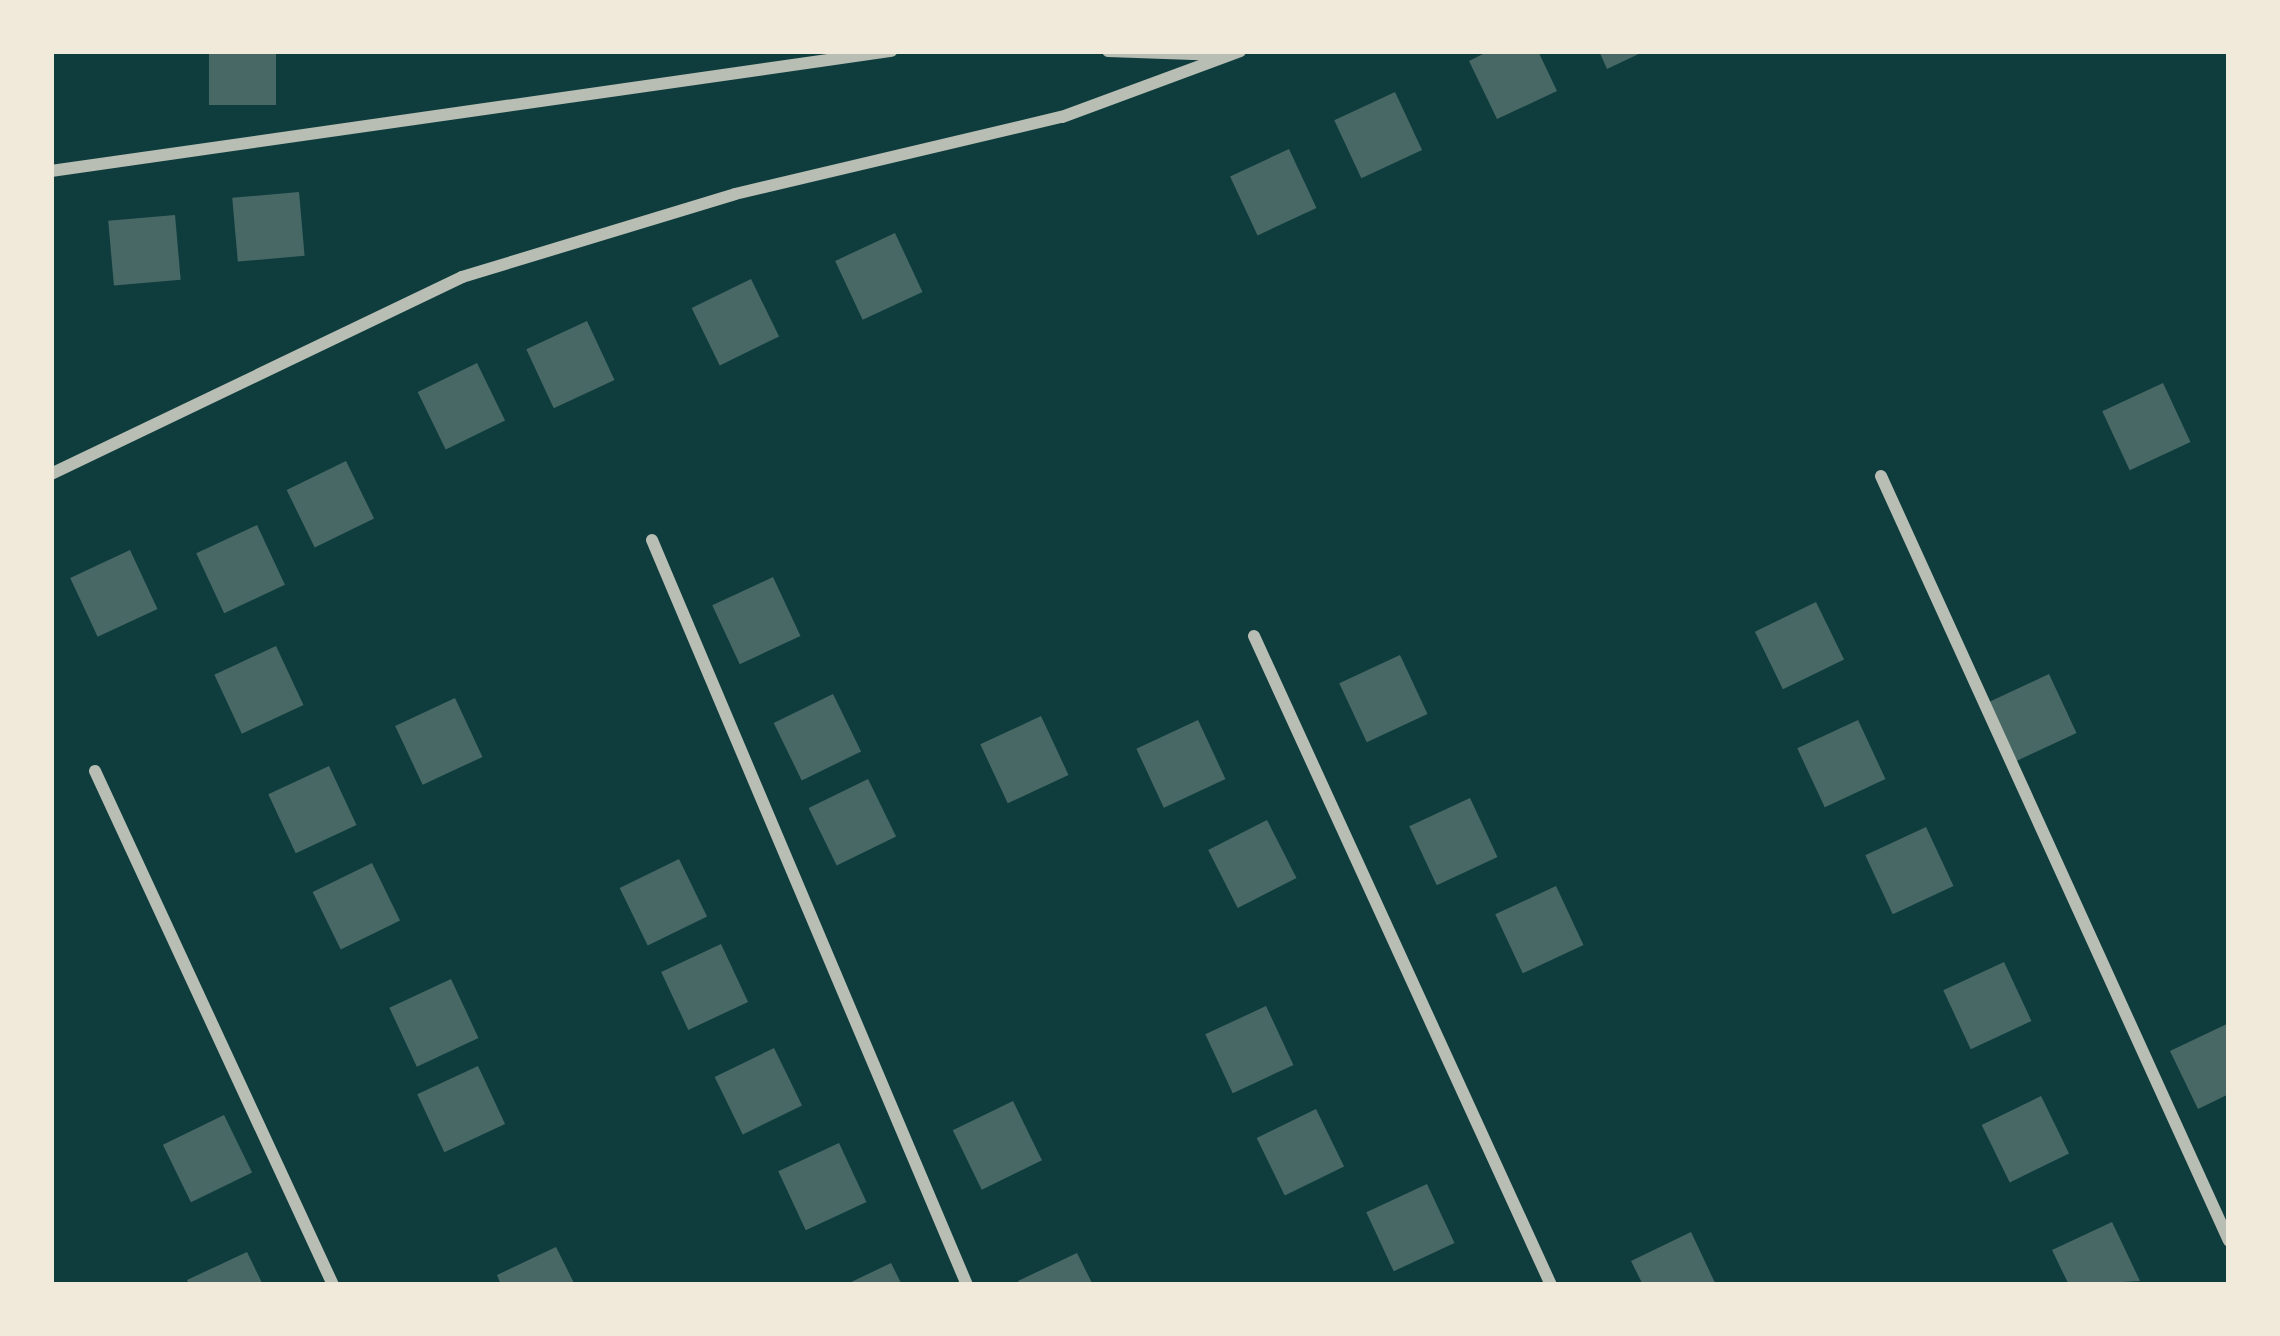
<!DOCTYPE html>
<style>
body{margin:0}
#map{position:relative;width:2280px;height:1336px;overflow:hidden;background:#0f3d3e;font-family:"PT Sans",sans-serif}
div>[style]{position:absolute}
.building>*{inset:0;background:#486865;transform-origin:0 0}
.minor>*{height:12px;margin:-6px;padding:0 6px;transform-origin:6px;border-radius:6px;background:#b8beb3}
span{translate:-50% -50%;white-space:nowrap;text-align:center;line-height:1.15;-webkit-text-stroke:9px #f1e9da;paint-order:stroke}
.frame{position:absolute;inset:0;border:54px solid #f1e9da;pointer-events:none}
</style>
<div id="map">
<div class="building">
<div style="left:209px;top:51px;width:67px;height:54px"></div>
<div style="clip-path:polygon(1489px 51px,1538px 51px,1557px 91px,1497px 119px,1469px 61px)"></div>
<div style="clip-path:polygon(1599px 51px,1645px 51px,1607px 69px)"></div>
<div style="left:1395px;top:92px;width:64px;height:67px;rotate:65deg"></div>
<div style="left:1289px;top:149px;width:65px;height:65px;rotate:65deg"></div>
<div style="left:299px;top:192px;width:64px;height:67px;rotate:85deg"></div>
<div style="left:175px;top:215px;width:65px;height:67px;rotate:85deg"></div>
<div style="left:895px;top:233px;width:65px;height:66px;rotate:65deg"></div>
<div style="left:751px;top:279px;width:64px;height:66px;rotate:64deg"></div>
<div style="left:587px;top:321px;width:65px;height:67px;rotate:65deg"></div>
<div style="left:477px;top:363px;width:64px;height:66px;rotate:64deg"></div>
<div style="left:2163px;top:383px;width:65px;height:67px;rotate:65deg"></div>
<div style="left:346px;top:461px;width:64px;height:66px;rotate:64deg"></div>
<div style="left:257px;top:525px;width:66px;height:67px;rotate:65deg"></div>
<div style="left:130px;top:550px;width:65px;height:66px;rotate:65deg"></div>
<div style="left:773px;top:577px;width:65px;height:67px;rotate:65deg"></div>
<div style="left:1816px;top:602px;width:64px;height:68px;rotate:64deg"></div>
<div style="left:276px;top:646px;width:65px;height:68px;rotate:65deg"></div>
<div style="left:1400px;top:655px;width:65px;height:67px;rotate:65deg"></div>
<div style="left:2049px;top:674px;width:65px;height:68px;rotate:65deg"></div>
<div style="left:833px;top:694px;width:64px;height:66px;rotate:64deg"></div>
<div style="left:455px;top:698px;width:65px;height:66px;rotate:65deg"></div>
<div style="left:1041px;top:716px;width:65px;height:67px;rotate:65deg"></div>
<div style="left:1198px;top:720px;width:65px;height:68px;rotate:65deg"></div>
<div style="left:1858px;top:720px;width:65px;height:67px;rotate:65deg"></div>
<div style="left:329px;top:766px;width:65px;height:67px;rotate:65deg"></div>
<div style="left:868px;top:779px;width:64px;height:66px;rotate:64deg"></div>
<div style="left:1470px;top:798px;width:65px;height:67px;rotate:65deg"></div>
<div style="left:1267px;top:820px;width:65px;height:66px;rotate:63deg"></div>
<div style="left:1926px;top:827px;width:65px;height:67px;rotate:65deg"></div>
<div style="left:679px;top:859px;width:64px;height:66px;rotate:64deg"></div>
<div style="left:372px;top:863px;width:64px;height:66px;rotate:64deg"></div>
<div style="left:1556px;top:886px;width:65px;height:67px;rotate:65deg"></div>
<div style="left:721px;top:944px;width:64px;height:66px;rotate:65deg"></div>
<div style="left:2004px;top:962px;width:65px;height:67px;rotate:65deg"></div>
<div style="left:451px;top:979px;width:65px;height:68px;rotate:65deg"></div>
<div style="left:1266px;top:1006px;width:65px;height:67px;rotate:65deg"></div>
<div style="clip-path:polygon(2229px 1023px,2229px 1094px,2198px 1109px,2170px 1051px)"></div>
<div style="left:774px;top:1048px;width:64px;height:66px;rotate:64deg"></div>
<div style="left:478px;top:1066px;width:64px;height:67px;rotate:65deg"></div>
<div style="left:2041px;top:1096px;width:64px;height:66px;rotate:64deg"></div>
<div style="left:1013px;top:1101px;width:66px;height:67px;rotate:64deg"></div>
<div style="left:1316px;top:1109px;width:64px;height:66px;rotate:64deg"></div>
<div style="left:224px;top:1115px;width:64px;height:68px;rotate:64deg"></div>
<div style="left:839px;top:1143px;width:65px;height:67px;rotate:65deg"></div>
<div style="left:1427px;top:1184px;width:65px;height:67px;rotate:65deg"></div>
<div style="clip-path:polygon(2112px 1222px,2140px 1281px,2069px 1285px,2052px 1250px)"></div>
<div style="clip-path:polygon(1691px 1232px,1716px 1285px,1643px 1285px,1631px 1261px)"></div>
<div style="clip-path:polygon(556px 1247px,575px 1285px,501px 1285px,497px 1275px)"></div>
<div style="clip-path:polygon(247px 1252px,263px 1285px,189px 1285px,187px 1280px)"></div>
<div style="clip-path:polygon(1077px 1253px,1093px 1285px,1019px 1285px,1018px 1281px)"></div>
<div style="clip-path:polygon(891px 1263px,902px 1285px,845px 1285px)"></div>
</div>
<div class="minor">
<div style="left:1108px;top:51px;width:114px;rotate:2deg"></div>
<div style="left:51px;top:171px;width:849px;rotate:-8.13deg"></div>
<div style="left:51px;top:474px;width:456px;rotate:-25.6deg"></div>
<div style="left:462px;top:277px;width:285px;rotate:-16.9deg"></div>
<div style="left:735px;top:194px;width:336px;rotate:-13.3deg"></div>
<div style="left:1062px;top:117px;width:190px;rotate:-20.3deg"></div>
<div style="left:1881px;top:476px;width:840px;rotate:65.54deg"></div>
<div style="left:652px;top:540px;width:809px;rotate:67.08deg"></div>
<div style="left:1254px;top:636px;width:714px;rotate:65.41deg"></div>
<div style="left:95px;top:771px;width:566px;rotate:65.15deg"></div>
</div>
<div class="frame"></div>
</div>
